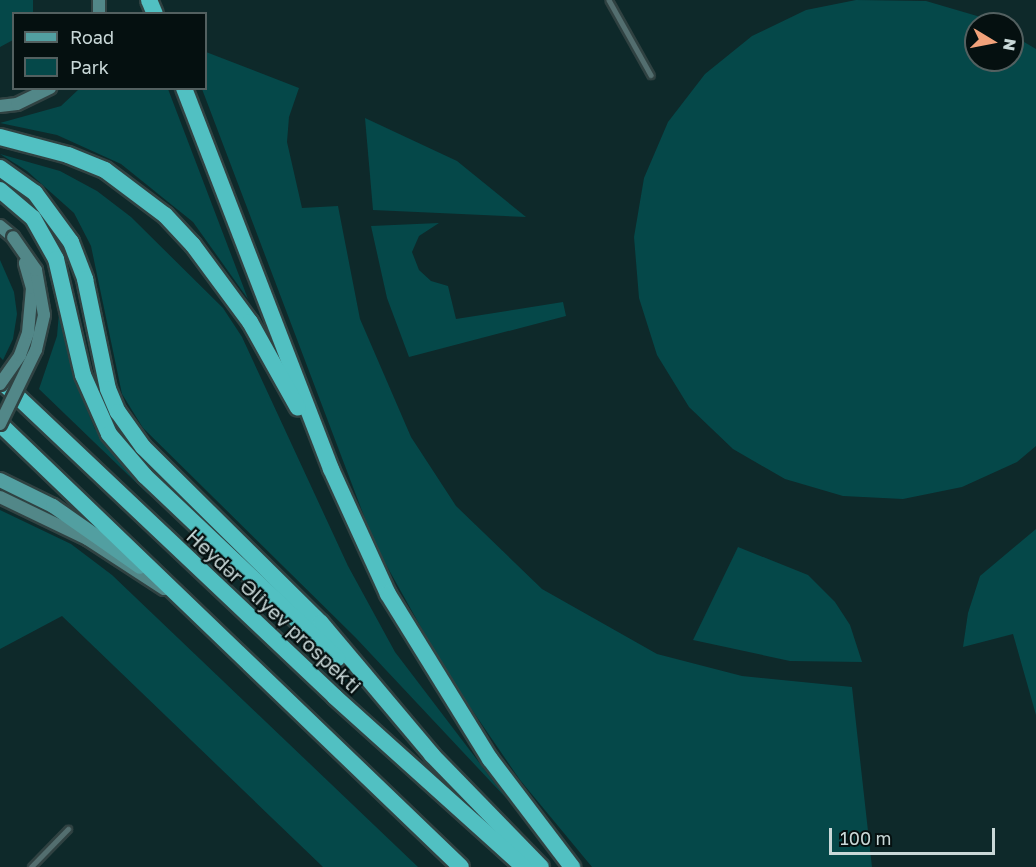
<!DOCTYPE html>
<meta charset="utf-8">
<style>
body{margin:0}
#map{position:relative;width:1036px;height:867px;overflow:hidden;background:#0e292a;font-family:"Golos Text",sans-serif}
div>[style]{position:absolute}
.green>*{inset:0;background:#054849}
.roads{filter:drop-shadow(2px 0 #304242) drop-shadow(-2px 0 #304242) drop-shadow(0 2px #304242) drop-shadow(0 -2px #304242)}
.service>*{height:4.5px;margin:-2.25px;padding:0 2.25px;transform-origin:2.25px;border-radius:2.25px;background:#536e6f}
.secondary>*{height:12px;margin:-6px;padding:0 6px;transform-origin:6px;border-radius:6px;background:#528788}
.primary>*{height:14px;margin:-7px;padding:0 7px;transform-origin:7px;border-radius:7px;background:#529fa1}
.motorway>*{height:16px;margin:-8px;padding:0 8px;transform-origin:8px;border-radius:8px;background:#51c0c2}
.bridges{filter:drop-shadow(2px 0 #304242) drop-shadow(-2px 0 #304242) drop-shadow(0 2px #304242) drop-shadow(0 -2px #304242)}
.secondary-bridge>*{height:12px;margin:-6px;padding:0 6px;transform-origin:6px;border-radius:6px;background:#528788}
span{translate:-50% -50%;white-space:nowrap;text-align:center;line-height:1.15;-webkit-text-stroke:4.5px #051010;paint-order:stroke}
.street-label{font-size:20px;color:#c9d8d8}
.legend{position:absolute;left:12px;top:12px;width:195px;height:78px;box-sizing:border-box;background:#051010;border:2px solid #536060;margin:0;padding:8px 10px;list-style:none;font-size:18px;color:#c9d8d8}
.legend li{display:flex;align-items:center;gap:12px;height:30px}
.legend b{width:30px;border:2px solid #536060}
.north{position:absolute;left:964px;top:12px;width:60px;height:60px;box-sizing:border-box;background:#051010;border:2px solid #536060;border-radius:50%;rotate:100deg;font-size:16px;font-weight:700;line-height:24px;text-align:center;color:#c9d8d8}
.north::after{content:'';display:block;margin:auto;width:21px;height:27px;background:#f1a27b;clip-path:polygon(50% 0,100% 100%,50% 72%,0 100%)}
.scale{position:absolute;left:829px;top:828px;width:166px;height:27px;box-sizing:border-box;border:3px solid #c9d8d8;border-top:0;padding-left:8px;font-size:18px;line-height:21px;white-space:nowrap;color:#c9d8d8;-webkit-text-stroke:4px #051010;paint-order:stroke}
</style>
<div id="map">
<div class="green">
<div style="clip-path:polygon(0 0,33px 0,33px 13px,14px 14px,13px 40px,0 47px)"></div>
<div style="clip-path:polygon(856px 0,926px 1px,984px 18px,994px 24px,976px 24px,976px 60px,1012px 60px,1012px 35px,1036px 49px,1036px 446px,1017px 462px,962px 487px,903px 499px,843px 496px,785px 479px,733px 449px,689px 407px,657px 355px,639px 298px,634px 237px,644px 178px,668px 122px,705px 74px,752px 36px,806px 10px)"></div>
<div style="clip-path:polygon(206px 52px,299px 88px,289px 117px,287px 142px,302px 208px,338px 206px,360px 319px,411px 437px,456px 506px,542px 589px,657px 654px,742px 676px,852px 687px,872px 867px,592px 867px,520px 780px,446px 672px,375px 545px,202px 89px,206px 88px)"></div>
<div style="clip-path:polygon(79px 89px,168px 89px,248px 299px,193px 222px,121px 164px,57px 135px,0 123px,61px 106px)"></div>
<div style="clip-path:polygon(365px 118px,457px 161px,526px 217px,373px 210px)"></div>
<div style="clip-path:polygon(0 154px,60px 171px,97px 191px,131px 217px,223px 308px,242px 337px,348px 566px,395px 652px,507px 799px,355px 637px,143px 428px,122px 394px,91px 246px,74px 213px,27px 171px)"></div>
<div style="clip-path:polygon(439px 223px,419px 236px,412px 252px,419px 270px,431px 281px,448px 286px,456px 319px,563px 302px,566px 316px,409px 357px,387px 298px,371px 226px)"></div>
<div style="clip-path:polygon(0 260px,14px 292px,17px 314px,13px 339px,3px 360px,0 357px)"></div>
<div style="clip-path:polygon(51px 270px,83px 400px,95px 429px,149px 495px,39px 389px,57px 336px,59px 312px)"></div>
<div style="clip-path:polygon(0 510px,71px 544px,112px 575px,418px 867px,323px 867px,62px 616px,0 649px)"></div>
<div style="clip-path:polygon(1036px 529px,1036px 715px,1013px 634px,963px 647px,968px 613px,980px 576px)"></div>
<div style="clip-path:polygon(738px 547px,808px 575px,835px 602px,850px 625px,862px 662px,790px 661px,693px 640px)"></div>
</div>
<div class="roads">
<div class="service">
<div style="left:609px;top:0;width:86px;rotate:60.8deg"></div>
<div style="left:31px;top:867px;width:53px;rotate:-45.8deg"></div>
</div>
<div class="secondary">
<div style="left:99px;top:14px;width:14px;rotate:-90deg"></div>
<div style="left:0;top:106px;width:17px;rotate:-7deg"></div>
<div style="left:17px;top:104px;width:37px;rotate:-26deg"></div>
<div style="left:0;top:226px;width:17px;rotate:40deg"></div>
<div style="left:0;top:497px;width:97px;rotate:25.8deg"></div>
<div style="left:87px;top:539px;width:92px;rotate:33deg"></div>
</div>
<div class="primary">
<div style="left:0;top:480px;width:59px;rotate:26.1deg"></div>
<div style="left:53px;top:506px;width:106px;rotate:35deg"></div>
</div>
<div class="motorway">
<div style="left:149px;top:0;width:15px;rotate:67deg"></div>
<div style="left:184px;top:88px;width:408px;rotate:68.9deg"></div>
<div style="left:331px;top:469px;width:137px;rotate:65.5deg"></div>
<div style="left:388px;top:594px;width:194px;rotate:58.3deg"></div>
<div style="left:490px;top:759px;width:136px;rotate:52.8deg"></div>
<div style="left:0;top:137px;width:70px;rotate:14.8deg"></div>
<div style="left:68px;top:155px;width:40px;rotate:22deg"></div>
<div style="left:105px;top:170px;width:75px;rotate:36.9deg"></div>
<div style="left:165px;top:215px;width:41px;rotate:47deg"></div>
<div style="left:193px;top:245px;width:96px;rotate:53.5deg"></div>
<div style="left:250px;top:322px;width:98px;rotate:60.8deg"></div>
<div style="left:0;top:168px;width:43px;rotate:35.5deg"></div>
<div style="left:35px;top:193px;width:61px;rotate:53.7deg"></div>
<div style="left:71px;top:242px;width:40px;rotate:69deg"></div>
<div style="left:85px;top:279px;width:112px;rotate:78.2deg"></div>
<div style="left:108px;top:389px;width:25px;rotate:67deg"></div>
<div style="left:118px;top:412px;width:43px;rotate:54.5deg"></div>
<div style="left:143px;top:447px;width:250px;rotate:44.7deg"></div>
<div style="left:321px;top:623px;width:172px;rotate:49.9deg"></div>
<div style="left:432px;top:755px;width:156px;rotate:45.8deg"></div>
<div style="left:0;top:190px;width:43px;rotate:40.3deg"></div>
<div style="left:33px;top:218px;width:47px;rotate:60.7deg"></div>
<div style="left:56px;top:259px;width:119px;rotate:76.9deg"></div>
<div style="left:83px;top:375px;width:64px;rotate:66.2deg"></div>
<div style="left:109px;top:434px;width:55px;rotate:49.4deg"></div>
<div style="left:145px;top:476px;width:265px;rotate:43.5deg"></div>
<div style="left:0;top:380px;width:461px;rotate:43.4deg"></div>
<div style="left:335px;top:697px;width:254px;rotate:42deg"></div>
<div style="left:0;top:424px;width:639px;rotate:43.86deg"></div>
</div>
</div>
<div class="bridges">
<div class="secondary-bridge">
<div style="left:0;top:384px;width:35px;rotate:-55deg"></div>
<div style="left:20px;top:355px;width:23px;rotate:-70deg"></div>
<div style="left:28px;top:333px;width:45px;rotate:-84.9deg"></div>
<div style="left:32px;top:288px;width:26px;rotate:-106deg"></div>
<div style="left:0;top:424px;width:82px;rotate:-64.1deg"></div>
<div style="left:36px;top:350px;width:36px;rotate:-77deg"></div>
<div style="left:44px;top:315px;width:46px;rotate:-100.1deg"></div>
<div style="left:36px;top:270px;width:40px;rotate:-124.9deg"></div>
</div>
</div>
<div class="street-label">
<span style="left:274px;top:611px;rotate:43deg">Heydər Əliyev prospekti</span>
</div>
<ul class="legend">
<li><b style="height:8px;background:#529fa1"></b>Road</li>
<li><b style="height:16px;background:#054849"></b>Park</li>
</ul>
<div class="north">N</div>
<div class="scale">100 m</div>
</div>
